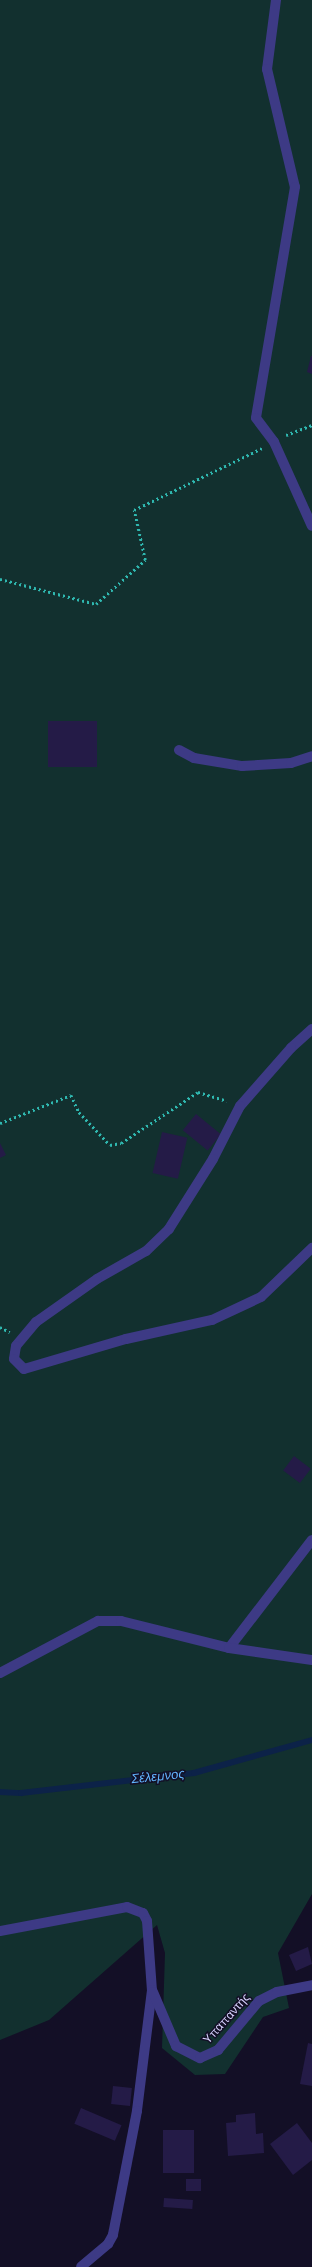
<!DOCTYPE html>
<meta charset="utf-8">
<style>
body{margin:0}
#map{position:relative;width:312px;height:2267px;overflow:hidden;background:#130f26;font-family:"Work Sans",sans-serif}
div>[style]{position:absolute}
.green>*{inset:0;background:#12302f}
.stream>*{height:5.5px;margin:-2.75px;padding:0 2.75px;transform-origin:2.75px;border-radius:2.75px;background:#0c2248}
.building>*{inset:0;background:#241b47;transform-origin:0 0}
.path>*{height:2.5px;margin-top:-1.25px;transform-origin:0;background:repeating-linear-gradient(90deg,#2fb8b0 0 2px,transparent 0 5px)}
.street>*{height:10px;margin:-5px;padding:0 5px;transform-origin:5px;border-radius:5px;background:#3d3a85}
span{translate:-50% -50%;white-space:nowrap;text-align:center;line-height:1.15;-webkit-text-stroke:3px #130f26;paint-order:stroke}
.street-label{font-size:12px;color:#d9d4ff}
.water-label{font-size:13px;color:#62b6ff;font-style:italic}
</style>
<div id="map">
<div class="green">
<div style="clip-path:polygon(0 0,312px 0,312px 1894px,278px 1953px,289px 2008px,263px 2017px,225px 2074px,195px 2075px,162px 2048px,165px 1953px,157px 1925px,49px 2020px,0 2040px)"></div>
</div>
<div class="stream">
<div style="left:0;top:1792px;width:21px;rotate:3deg"></div>
<div style="left:21px;top:1793px;width:174px;rotate:-6.6deg"></div>
<div style="left:194px;top:1773px;width:123px;rotate:-15.6deg"></div>
</div>
<div class="building">
<div style="clip-path:polygon(311px 356px,312px 356px,312px 374px,307px 372px)"></div>
<div style="left:48px;top:721px;width:49px;height:46px"></div>
<div style="left:196px;top:1114px;width:32px;height:21px;rotate:39deg"></div>
<div style="left:162px;top:1132px;width:26px;height:42px;rotate:13deg"></div>
<div style="clip-path:polygon(0 1143px,6px 1155px,0 1158px)"></div>
<div style="left:294px;top:1456px;width:21px;height:18px;rotate:37deg"></div>
<div style="clip-path:polygon(308px 1947px,312px 1964px,296px 1971px,289px 1955px)"></div>
<div style="clip-path:polygon(308px 2043px,312px 2044px,312px 2086px,300px 2084px)"></div>
<div style="left:113px;top:2086px;width:19px;height:18px;rotate:6deg"></div>
<div style="left:81px;top:2108px;width:44px;height:17px;rotate:23deg"></div>
<div style="clip-path:polygon(255px 2113px,256px 2134px,263px 2133px,264px 2153px,228px 2156px,226px 2123px,236px 2122px,236px 2115px)"></div>
<div style="clip-path:polygon(297px 2123px,312px 2143px,312px 2160px,293px 2175px,270px 2144px)"></div>
<div style="left:163px;top:2130px;width:31px;height:43px"></div>
<div style="left:186px;top:2179px;width:15px;height:12px"></div>
<div style="left:164px;top:2198px;width:29px;height:9px;rotate:4deg"></div>
</div>
<div class="path">
<div style="left:286px;top:435px;width:28px;rotate:-21deg"></div>
<div style="left:0;top:579px;width:99px;rotate:14.6deg"></div>
<div style="left:96px;top:604px;width:66px;rotate:-41.9deg"></div>
<div style="left:145px;top:560px;width:51px;rotate:-102.4deg"></div>
<div style="left:134px;top:510px;width:142px;rotate:-25.8deg"></div>
<div style="left:0;top:1123px;width:76px;rotate:-21.5deg"></div>
<div style="left:71px;top:1095px;width:19px;rotate:65deg"></div>
<div style="left:79px;top:1112px;width:45px;rotate:46.8deg"></div>
<div style="left:110px;top:1145px;width:11px;rotate:-10deg"></div>
<div style="left:121px;top:1143px;width:92px;rotate:-33.5deg"></div>
<div style="left:198px;top:1092px;width:30px;rotate:17deg"></div>
<div style="left:0;top:1327px;width:11px;rotate:27deg"></div>
</div>
<div class="street">
<div style="left:276px;top:0;width:70px;rotate:97.4deg"></div>
<div style="left:267px;top:69px;width:121px;rotate:76.7deg"></div>
<div style="left:295px;top:187px;width:234px;rotate:99.6deg"></div>
<div style="left:256px;top:418px;width:30px;rotate:53deg"></div>
<div style="left:274px;top:442px;width:92px;rotate:65.7deg"></div>
<div style="left:179px;top:750px;width:17px;rotate:28deg"></div>
<div style="left:194px;top:758px;width:49px;rotate:9.5deg"></div>
<div style="left:242px;top:766px;width:49px;rotate:-3.5deg"></div>
<div style="left:291px;top:763px;width:22px;rotate:-18deg"></div>
<div style="left:312px;top:1029px;width:28px;rotate:138deg"></div>
<div style="left:291px;top:1048px;width:77px;rotate:131.3deg"></div>
<div style="left:240px;top:1106px;width:59px;rotate:117deg"></div>
<div style="left:213px;top:1159px;width:83px;rotate:122.2deg"></div>
<div style="left:169px;top:1229px;width:32px;rotate:136deg"></div>
<div style="left:146px;top:1251px;width:56px;rotate:150.3deg"></div>
<div style="left:97px;top:1279px;width:75px;rotate:144.8deg"></div>
<div style="left:36px;top:1322px;width:31px;rotate:130deg"></div>
<div style="left:16px;top:1346px;width:13px;rotate:99deg"></div>
<div style="left:14px;top:1359px;width:14px;rotate:45deg"></div>
<div style="left:24px;top:1369px;width:106px;rotate:-16.4deg"></div>
<div style="left:126px;top:1339px;width:88px;rotate:-12.5deg"></div>
<div style="left:212px;top:1320px;width:54px;rotate:-25.1deg"></div>
<div style="left:261px;top:1297px;width:71px;rotate:-43.9deg"></div>
<div style="left:229px;top:1648px;width:136px;rotate:-52.5deg"></div>
<div style="left:0;top:1673px;width:111px;rotate:-28deg"></div>
<div style="left:98px;top:1621px;width:23px"></div>
<div style="left:121px;top:1621px;width:111px;rotate:14deg"></div>
<div style="left:229px;top:1648px;width:84px;rotate:8.2deg"></div>
<div style="left:0;top:1931px;width:129px;rotate:-10.7deg"></div>
<div style="left:127px;top:1907px;width:17px;rotate:21deg"></div>
<div style="left:143px;top:1913px;width:9px;rotate:63deg"></div>
<div style="left:147px;top:1921px;width:69px;rotate:85.9deg"></div>
<div style="left:152px;top:1990px;width:122px;rotate:97.1deg"></div>
<div style="left:137px;top:2111px;width:126px;rotate:101deg"></div>
<div style="left:113px;top:2235px;width:10px;rotate:119deg"></div>
<div style="left:108px;top:2244px;width:35px;rotate:140deg"></div>
<div style="left:153px;top:1992px;width:59px;rotate:66.9deg"></div>
<div style="left:176px;top:2046px;width:27px;rotate:27deg"></div>
<div style="left:200px;top:2058px;width:20px;rotate:-24deg"></div>
<div style="left:218px;top:2050px;width:64px;rotate:-50.1deg"></div>
<div style="left:259px;top:2001px;width:20px;rotate:-27deg"></div>
<div style="left:277px;top:1992px;width:36px;rotate:-11deg"></div>
</div>
<div class="street-label">
<span style="left:227px;top:2019px;rotate:-48deg">Υπαπαντής</span>
</div>
<div class="water-label">
<span style="left:158px;top:1777px;rotate:-6deg">Σέλεμνος</span>
</div>
</div>
